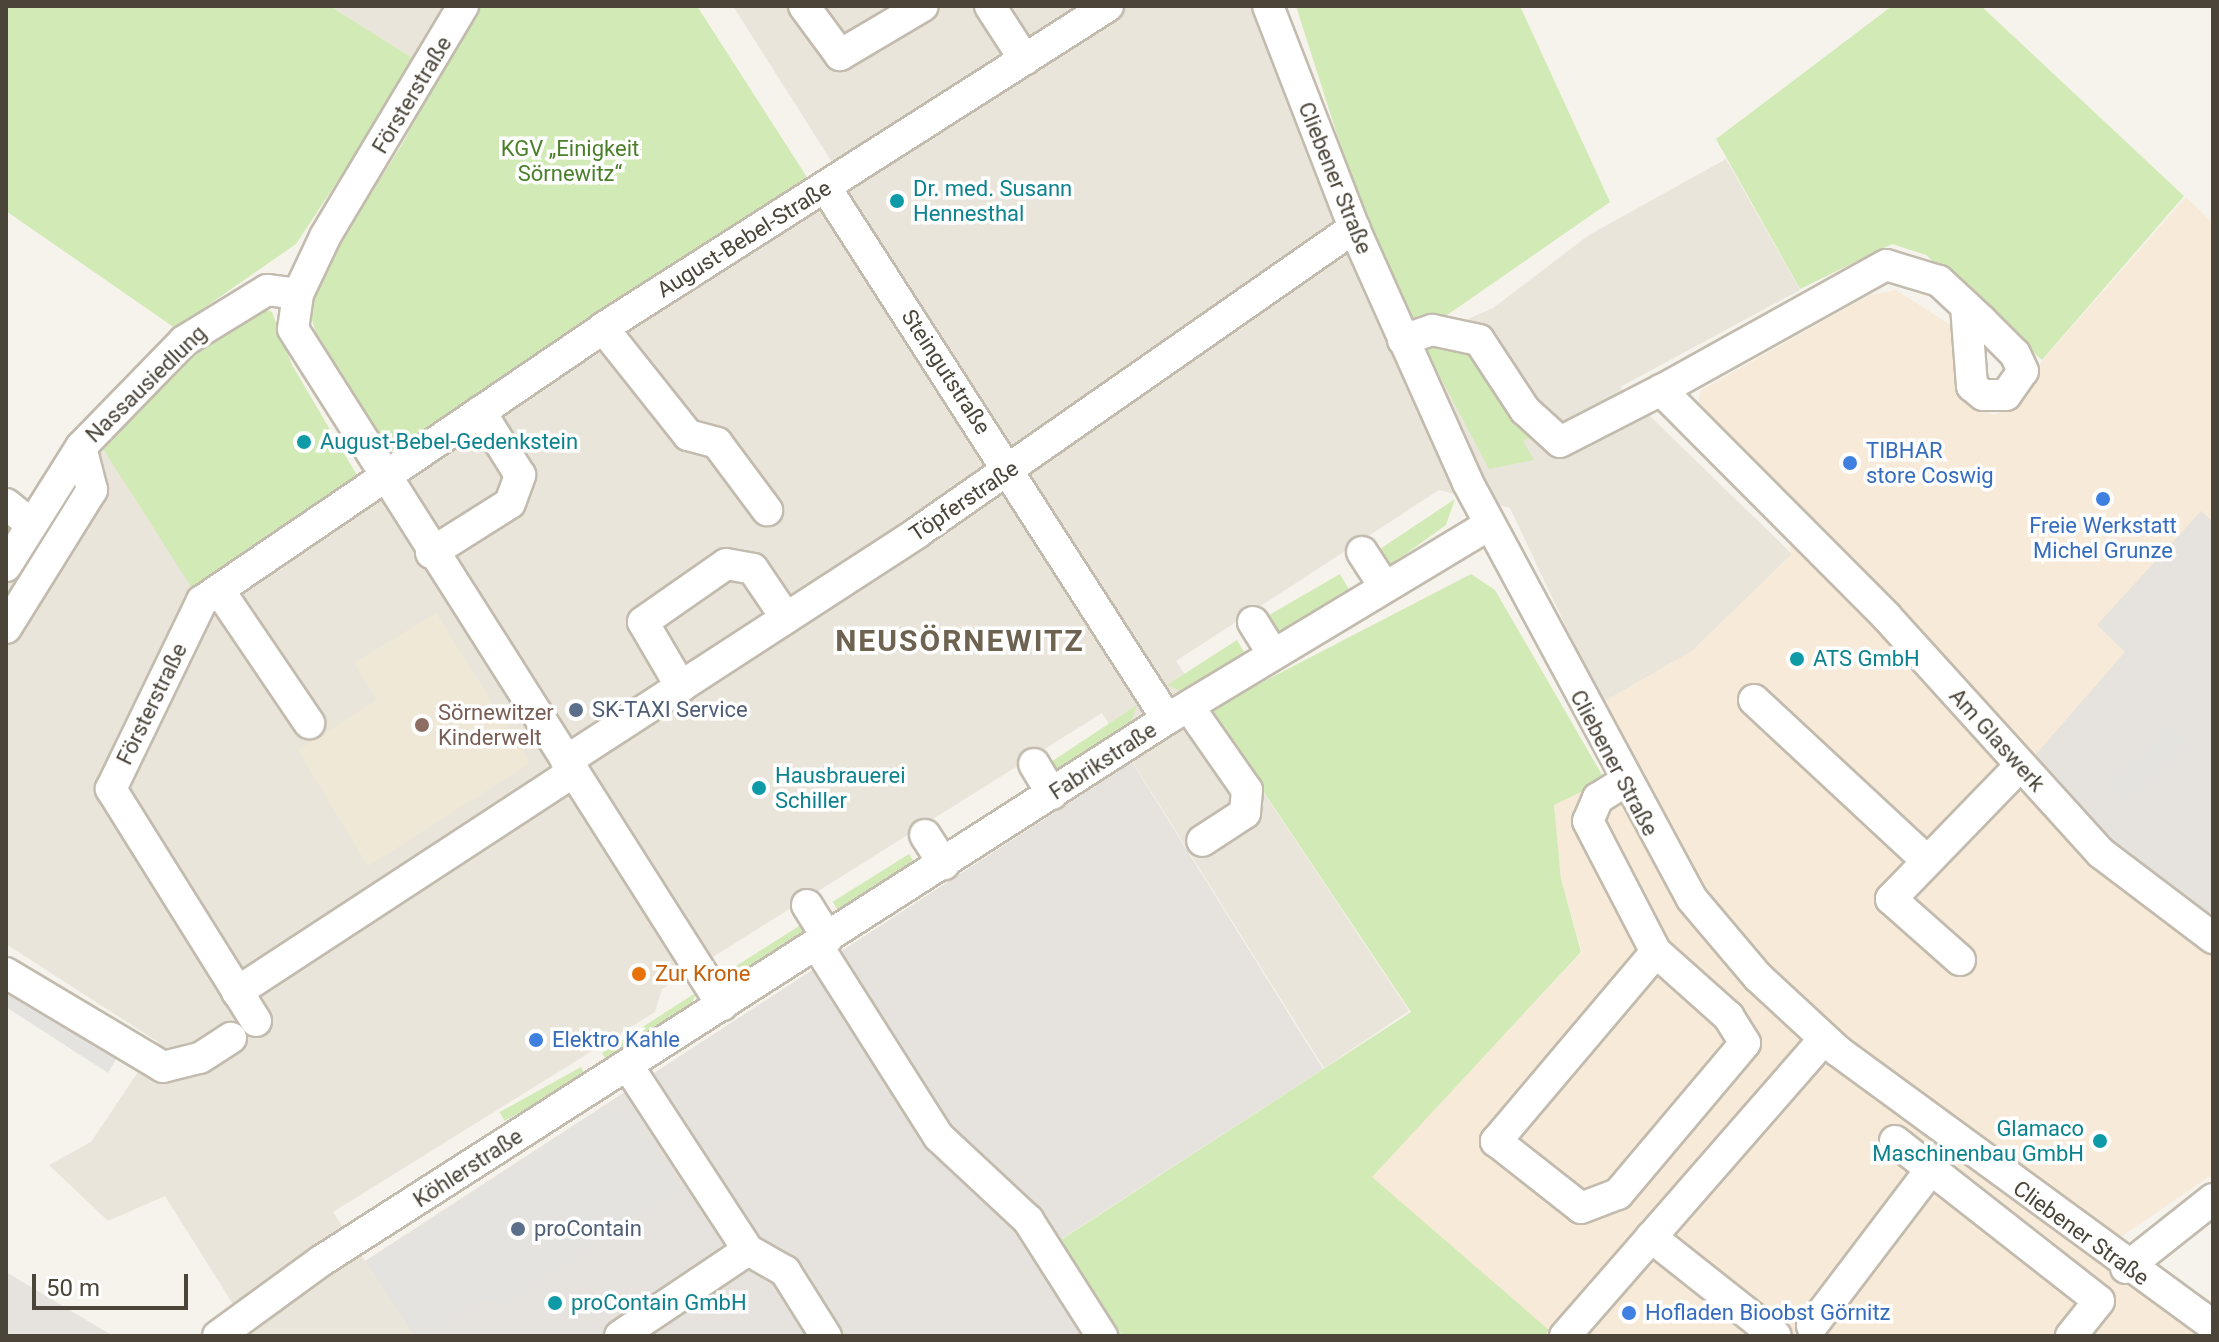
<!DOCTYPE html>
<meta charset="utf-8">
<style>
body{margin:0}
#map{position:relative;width:2219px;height:1342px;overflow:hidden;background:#f6f3ec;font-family:Roboto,sans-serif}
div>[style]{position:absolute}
.residential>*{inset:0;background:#eae5da}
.commercial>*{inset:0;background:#f7ead8}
.industrial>*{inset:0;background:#e6e2dd}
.education>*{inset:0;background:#efe8d6}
.green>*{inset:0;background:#d2eab5;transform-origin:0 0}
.parking>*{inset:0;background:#e5e3e0;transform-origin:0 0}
.roads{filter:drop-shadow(2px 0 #c2bbae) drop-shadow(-2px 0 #c2bbae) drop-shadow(0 2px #c2bbae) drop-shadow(0 -2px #c2bbae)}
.minor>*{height:30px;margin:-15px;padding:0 15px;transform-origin:15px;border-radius:15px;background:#fff}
.dots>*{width:22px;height:22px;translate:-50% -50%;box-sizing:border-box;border:4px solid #fff;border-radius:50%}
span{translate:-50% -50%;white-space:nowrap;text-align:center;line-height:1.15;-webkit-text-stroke:7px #fff;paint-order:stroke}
.street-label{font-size:22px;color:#4b4439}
.park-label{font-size:22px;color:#4a7f2a}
.culture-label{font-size:22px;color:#0d838f}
.left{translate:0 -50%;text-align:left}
.right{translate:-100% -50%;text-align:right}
.shop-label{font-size:22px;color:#366cbe}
.service-label{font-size:22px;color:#4e5e75}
.education-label{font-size:22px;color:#785e54}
.food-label{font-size:22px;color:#c56008}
.district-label{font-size:30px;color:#6e6250;font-weight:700;letter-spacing:2px}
.frame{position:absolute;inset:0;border:8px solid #4b4439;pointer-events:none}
.scale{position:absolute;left:32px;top:1274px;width:156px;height:36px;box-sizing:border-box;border:4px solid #4b4439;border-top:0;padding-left:10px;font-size:24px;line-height:28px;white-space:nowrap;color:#4b4439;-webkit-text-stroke:6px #fff;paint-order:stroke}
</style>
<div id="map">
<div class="residential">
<div style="clip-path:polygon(330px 6px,446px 6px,417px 61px)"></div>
<div style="clip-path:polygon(733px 6px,1255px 6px,1396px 350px,1493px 308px,1589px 235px,1726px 159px,1800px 290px,1620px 387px,1792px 554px,1692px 651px,1602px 703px,1510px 508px,1439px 490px,1176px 661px,1409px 1011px,1324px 1068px,1102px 713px,662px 989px,655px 1012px,333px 1212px,414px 1336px,242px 1336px,248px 1328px,165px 1196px,108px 1221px,49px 1165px,91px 1142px,158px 1042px,6px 944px,6px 586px,98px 441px,197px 595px,837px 170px)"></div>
</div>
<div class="commercial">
<div style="clip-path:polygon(2186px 197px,2213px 223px,2213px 1174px,2091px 1257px,2213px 1336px,1545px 1336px,1549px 1330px,1371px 1177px,1582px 952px,1561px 879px,1554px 805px,1633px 764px,1602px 703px,1692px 651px,1792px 554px,1767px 483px,1698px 408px,1700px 391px,1869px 295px,1896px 290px,1952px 326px,1959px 395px,1994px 415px,2017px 405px,2042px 361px)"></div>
</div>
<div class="industrial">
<div style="clip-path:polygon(2201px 511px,2213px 522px,2213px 926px,2153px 874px,2146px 879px,2031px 760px,2125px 652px,2097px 625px)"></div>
<div style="clip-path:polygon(1132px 762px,1323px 1069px,1055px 1243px,1123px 1336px,414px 1336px,365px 1261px)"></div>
<div style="clip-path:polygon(6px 1272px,113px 1336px,6px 1336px)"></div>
</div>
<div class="education">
<div style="clip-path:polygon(436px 613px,530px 763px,368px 866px,298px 750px,377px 700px,354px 663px)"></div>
</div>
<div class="green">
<div style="clip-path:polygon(6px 6px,330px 6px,417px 61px,296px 244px,175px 328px,6px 211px)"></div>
<div style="clip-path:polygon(473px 6px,697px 6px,812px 185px,393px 460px,321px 351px,309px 309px,322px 272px,404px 141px)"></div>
<div style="clip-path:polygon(1296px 6px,1520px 6px,1610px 202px,1437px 322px,1409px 321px,1348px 169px)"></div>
<div style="clip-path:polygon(1892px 6px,1981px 6px,2184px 196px,2042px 360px,1926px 255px,1892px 244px,1800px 289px,1716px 139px)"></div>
<div style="clip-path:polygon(259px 306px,272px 312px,292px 365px,358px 477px,197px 596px,98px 441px,204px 336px)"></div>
<div style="clip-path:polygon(1450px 339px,1488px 364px,1531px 437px,1523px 441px,1534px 460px,1489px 469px,1423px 344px)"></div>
<div style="clip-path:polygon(1455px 499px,1446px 525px,1382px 571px,1371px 555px)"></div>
<div style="left:1340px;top:574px;width:20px;height:94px;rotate:60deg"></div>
<div style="clip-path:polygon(1471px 574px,1495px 590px,1605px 780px,1554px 805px,1561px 879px,1581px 952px,1372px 1177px,1549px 1330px,1545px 1336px,1123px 1336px,1056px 1243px,1411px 1012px,1209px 710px)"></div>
<div style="clip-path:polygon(1237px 640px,1247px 657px,1184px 692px,1167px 685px)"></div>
<div style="clip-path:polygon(1137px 705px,1129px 728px,1050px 782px,1042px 768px)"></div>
<div style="left:909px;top:854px;width:15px;height:90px;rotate:58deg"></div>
<div style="clip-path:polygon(810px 919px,818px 931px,741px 977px,722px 975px)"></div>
<div style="clip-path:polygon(697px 992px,688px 1011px,608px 1063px,602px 1053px)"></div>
<div style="left:581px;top:1067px;width:10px;height:93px;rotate:61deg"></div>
</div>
<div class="parking">
<div style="left:2172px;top:727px;width:22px;height:85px;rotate:47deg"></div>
<div style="clip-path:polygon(6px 973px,124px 1046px,108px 1073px,6px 1007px)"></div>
<div style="clip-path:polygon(606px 1109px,632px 1120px,678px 1189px,501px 1304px,483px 1300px,418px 1336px,367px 1263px)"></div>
</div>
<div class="roads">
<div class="minor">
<div style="left:463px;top:6px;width:269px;rotate:120.9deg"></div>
<div style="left:325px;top:237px;width:63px;rotate:115.3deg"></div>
<div style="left:298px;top:294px;width:35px;rotate:98deg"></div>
<div style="left:293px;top:329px;width:801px;rotate:57.6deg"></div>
<div style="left:804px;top:6px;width:61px;rotate:53.7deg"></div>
<div style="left:840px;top:55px;width:96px;rotate:-30.6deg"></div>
<div style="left:990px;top:6px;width:64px;rotate:57.1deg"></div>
<div style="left:1268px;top:6px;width:238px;rotate:68.8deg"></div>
<div style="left:1354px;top:228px;width:279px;rotate:65.9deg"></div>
<div style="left:1468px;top:483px;width:472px;rotate:61.7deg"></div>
<div style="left:1692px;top:899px;width:102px;rotate:49.8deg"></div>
<div style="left:1758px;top:977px;width:109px;rotate:42.8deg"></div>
<div style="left:1838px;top:1051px;width:464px;rotate:36.2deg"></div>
<div style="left:826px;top:188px;width:631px;rotate:57.29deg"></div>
<div style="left:1966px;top:306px;width:80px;rotate:85.7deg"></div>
<div style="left:1972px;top:386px;width:14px;rotate:39deg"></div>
<div style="left:1983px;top:395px;width:23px"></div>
<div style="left:2006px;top:395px;width:29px;rotate:-55deg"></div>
<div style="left:2023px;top:371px;width:19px;rotate:-115deg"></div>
<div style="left:2015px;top:354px;width:47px;rotate:-135deg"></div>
<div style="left:1982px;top:321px;width:59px;rotate:-137.1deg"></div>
<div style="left:1939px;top:281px;width:55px;rotate:-163.2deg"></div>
<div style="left:1886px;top:265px;width:257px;rotate:150.9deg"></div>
<div style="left:1661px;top:390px;width:319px;rotate:45.1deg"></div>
<div style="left:1886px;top:616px;width:320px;rotate:47.8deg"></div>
<div style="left:2101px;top:853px;width:141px;rotate:37.2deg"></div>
<div style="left:603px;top:328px;width:137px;rotate:51.5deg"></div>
<div style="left:688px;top:435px;width:30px;rotate:15deg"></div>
<div style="left:717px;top:443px;width:84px;rotate:53.3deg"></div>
<div style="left:1403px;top:340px;width:31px;rotate:-19deg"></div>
<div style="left:1432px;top:330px;width:48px;rotate:12deg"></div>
<div style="left:1479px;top:340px;width:84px;rotate:56.7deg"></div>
<div style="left:1525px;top:410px;width:47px;rotate:42.4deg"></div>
<div style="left:1560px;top:442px;width:114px;rotate:-27.2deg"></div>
<div style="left:6px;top:504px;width:33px;rotate:39deg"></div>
<div style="left:1362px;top:552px;width:40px;rotate:57.1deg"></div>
<div style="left:431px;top:553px;width:93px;rotate:-32.3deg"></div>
<div style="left:510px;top:503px;width:30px;rotate:-70deg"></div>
<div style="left:520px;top:475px;width:75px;rotate:-122deg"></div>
<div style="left:6px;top:566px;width:141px;rotate:-57.8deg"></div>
<div style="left:81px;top:447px;width:148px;rotate:-45.8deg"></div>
<div style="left:184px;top:341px;width:97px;rotate:-31.6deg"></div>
<div style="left:267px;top:290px;width:31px;rotate:7deg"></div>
<div style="left:219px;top:590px;width:161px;rotate:55.9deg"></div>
<div style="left:1253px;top:622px;width:38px;rotate:58deg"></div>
<div style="left:6px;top:628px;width:163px;rotate:-58.1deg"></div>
<div style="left:92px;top:490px;width:44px;rotate:-104.3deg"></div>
<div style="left:681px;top:687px;width:75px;rotate:-120.3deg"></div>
<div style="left:643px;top:622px;width:101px;rotate:-34.9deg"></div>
<div style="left:726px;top:564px;width:27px;rotate:10deg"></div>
<div style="left:753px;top:569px;width:59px;rotate:56deg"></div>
<div style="left:1754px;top:700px;width:236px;rotate:42.9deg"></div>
<div style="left:1189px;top:707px;width:101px;rotate:55.1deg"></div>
<div style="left:1247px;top:790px;width:23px;rotate:95deg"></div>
<div style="left:1245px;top:813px;width:51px;rotate:146.9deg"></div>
<div style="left:566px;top:761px;width:420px;rotate:-33deg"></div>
<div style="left:918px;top:532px;width:532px;rotate:-34.89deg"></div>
<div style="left:1034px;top:764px;width:35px;rotate:59deg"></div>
<div style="left:1624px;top:782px;width:31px;rotate:148deg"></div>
<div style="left:1598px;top:798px;width:25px;rotate:113deg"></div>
<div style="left:1588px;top:821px;width:148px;rotate:62.6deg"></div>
<div style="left:1656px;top:952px;width:248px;rotate:130.2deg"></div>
<div style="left:1496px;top:1141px;width:108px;rotate:38.2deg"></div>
<div style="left:1581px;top:1208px;width:40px;rotate:-21deg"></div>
<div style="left:1618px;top:1194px;width:197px;rotate:-49.9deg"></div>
<div style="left:1745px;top:1043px;width:31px;rotate:-122deg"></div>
<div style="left:1729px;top:1017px;width:98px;rotate:-138.3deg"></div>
<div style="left:925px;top:835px;width:35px;rotate:57deg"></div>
<div style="left:807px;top:905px;width:39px;rotate:58deg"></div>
<div style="left:817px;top:945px;width:227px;rotate:57.6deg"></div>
<div style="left:939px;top:1137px;width:122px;rotate:43deg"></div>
<div style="left:1028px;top:1220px;width:138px;rotate:57.5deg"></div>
<div style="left:1960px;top:960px;width:92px;rotate:-138.5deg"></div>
<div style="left:1891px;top:899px;width:185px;rotate:-45.9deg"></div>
<div style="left:6px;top:973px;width:183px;rotate:30.9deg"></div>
<div style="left:163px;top:1067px;width:38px;rotate:-14deg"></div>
<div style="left:200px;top:1058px;width:37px;rotate:-33deg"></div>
<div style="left:237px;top:992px;width:402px;rotate:-33.2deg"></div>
<div style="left:256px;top:1021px;width:274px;rotate:-122deg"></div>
<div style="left:111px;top:789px;width:209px;rotate:-64.2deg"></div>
<div style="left:202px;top:601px;width:485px;rotate:-34.2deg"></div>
<div style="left:603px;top:328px;width:599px;rotate:-32.52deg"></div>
<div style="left:1895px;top:1141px;width:259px;rotate:38.1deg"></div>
<div style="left:2099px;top:1301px;width:45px;rotate:128.7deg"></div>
<div style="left:1651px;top:1237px;width:159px;rotate:38.4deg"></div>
<div style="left:748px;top:1250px;width:43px;rotate:29.6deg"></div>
<div style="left:785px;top:1271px;width:77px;rotate:57.8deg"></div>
<div style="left:2126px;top:1268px;width:111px;rotate:-38.4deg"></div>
<div style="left:1812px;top:1326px;width:197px;rotate:-52.8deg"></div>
<div style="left:218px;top:1336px;width:127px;rotate:-36.1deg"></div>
<div style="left:321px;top:1261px;width:1005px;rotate:-32.65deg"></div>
<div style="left:1167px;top:719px;width:375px;rotate:-31.1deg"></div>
<div style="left:620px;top:1336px;width:154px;rotate:-33.9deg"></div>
<div style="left:748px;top:1250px;width:220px;rotate:-123.1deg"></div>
<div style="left:1565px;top:1336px;width:394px;rotate:-48.9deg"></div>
</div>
</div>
<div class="dots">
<div style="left:897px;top:201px;background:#0f9aa8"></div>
<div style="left:304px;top:442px;background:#0f9aa8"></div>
<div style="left:1850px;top:463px;background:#3f7fe0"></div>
<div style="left:2103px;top:499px;background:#3f7fe0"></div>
<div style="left:1797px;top:659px;background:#0f9aa8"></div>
<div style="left:576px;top:710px;background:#5c6f8a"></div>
<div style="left:422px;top:725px;background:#8d6e63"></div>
<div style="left:759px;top:788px;background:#0f9aa8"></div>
<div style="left:639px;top:974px;background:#e8710a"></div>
<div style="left:536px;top:1040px;background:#3f7fe0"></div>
<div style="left:2100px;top:1141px;background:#0f9aa8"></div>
<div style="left:518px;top:1229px;background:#5c6f8a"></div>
<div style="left:555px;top:1303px;background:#0f9aa8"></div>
<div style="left:1629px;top:1313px;background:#3f7fe0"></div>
</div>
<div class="street-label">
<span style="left:412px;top:95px;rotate:-59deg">Försterstraße</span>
<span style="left:1335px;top:178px;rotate:68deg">Cliebener Straße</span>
<span style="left:744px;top:239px;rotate:-32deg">August-Bebel-Straße</span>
<span style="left:946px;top:372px;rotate:57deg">Steingutstraße</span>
<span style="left:146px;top:384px;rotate:-44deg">Nassausiedlung</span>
<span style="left:964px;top:501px;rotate:-34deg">Töpferstraße</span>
<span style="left:152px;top:704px;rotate:-64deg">Försterstraße</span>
<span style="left:1997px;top:740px;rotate:48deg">Am Glaswerk</span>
<span style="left:1103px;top:761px;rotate:-33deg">Fabrikstraße</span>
<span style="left:1614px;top:763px;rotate:62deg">Cliebener Straße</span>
<span style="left:468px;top:1168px;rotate:-33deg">Köhlerstraße</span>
<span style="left:2081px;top:1233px;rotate:36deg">Cliebener Straße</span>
</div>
<div class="park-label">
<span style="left:570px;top:161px">KGV „Einigkeit<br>Sörnewitz“</span>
</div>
<div class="culture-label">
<span class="left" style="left:913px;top:201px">Dr. med. Susann<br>Hennesthal</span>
<span class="left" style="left:320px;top:442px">August-Bebel-Gedenkstein</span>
<span class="left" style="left:1813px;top:659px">ATS GmbH</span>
<span class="left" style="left:775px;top:788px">Hausbrauerei<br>Schiller</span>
<span class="right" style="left:2084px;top:1141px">Glamaco<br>Maschinenbau GmbH</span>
<span class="left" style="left:571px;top:1303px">proContain GmbH</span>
</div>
<div class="shop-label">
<span class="left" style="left:1866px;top:463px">TIBHAR<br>store Coswig</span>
<span style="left:2103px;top:538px">Freie Werkstatt<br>Michel Grunze</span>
<span class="left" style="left:552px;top:1040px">Elektro Kahle</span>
<span class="left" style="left:1645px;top:1313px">Hofladen Bioobst Görnitz</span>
</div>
<div class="service-label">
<span class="left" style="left:592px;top:710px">SK-TAXI Service</span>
<span class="left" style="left:534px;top:1229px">proContain</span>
</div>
<div class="education-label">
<span class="left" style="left:438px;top:725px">Sörnewitzer<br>Kinderwelt</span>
</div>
<div class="food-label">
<span class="left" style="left:655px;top:974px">Zur Krone</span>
</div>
<div class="district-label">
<span style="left:960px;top:641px">NEUSÖRNEWITZ</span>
</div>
<div class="frame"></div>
<div class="scale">50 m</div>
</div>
